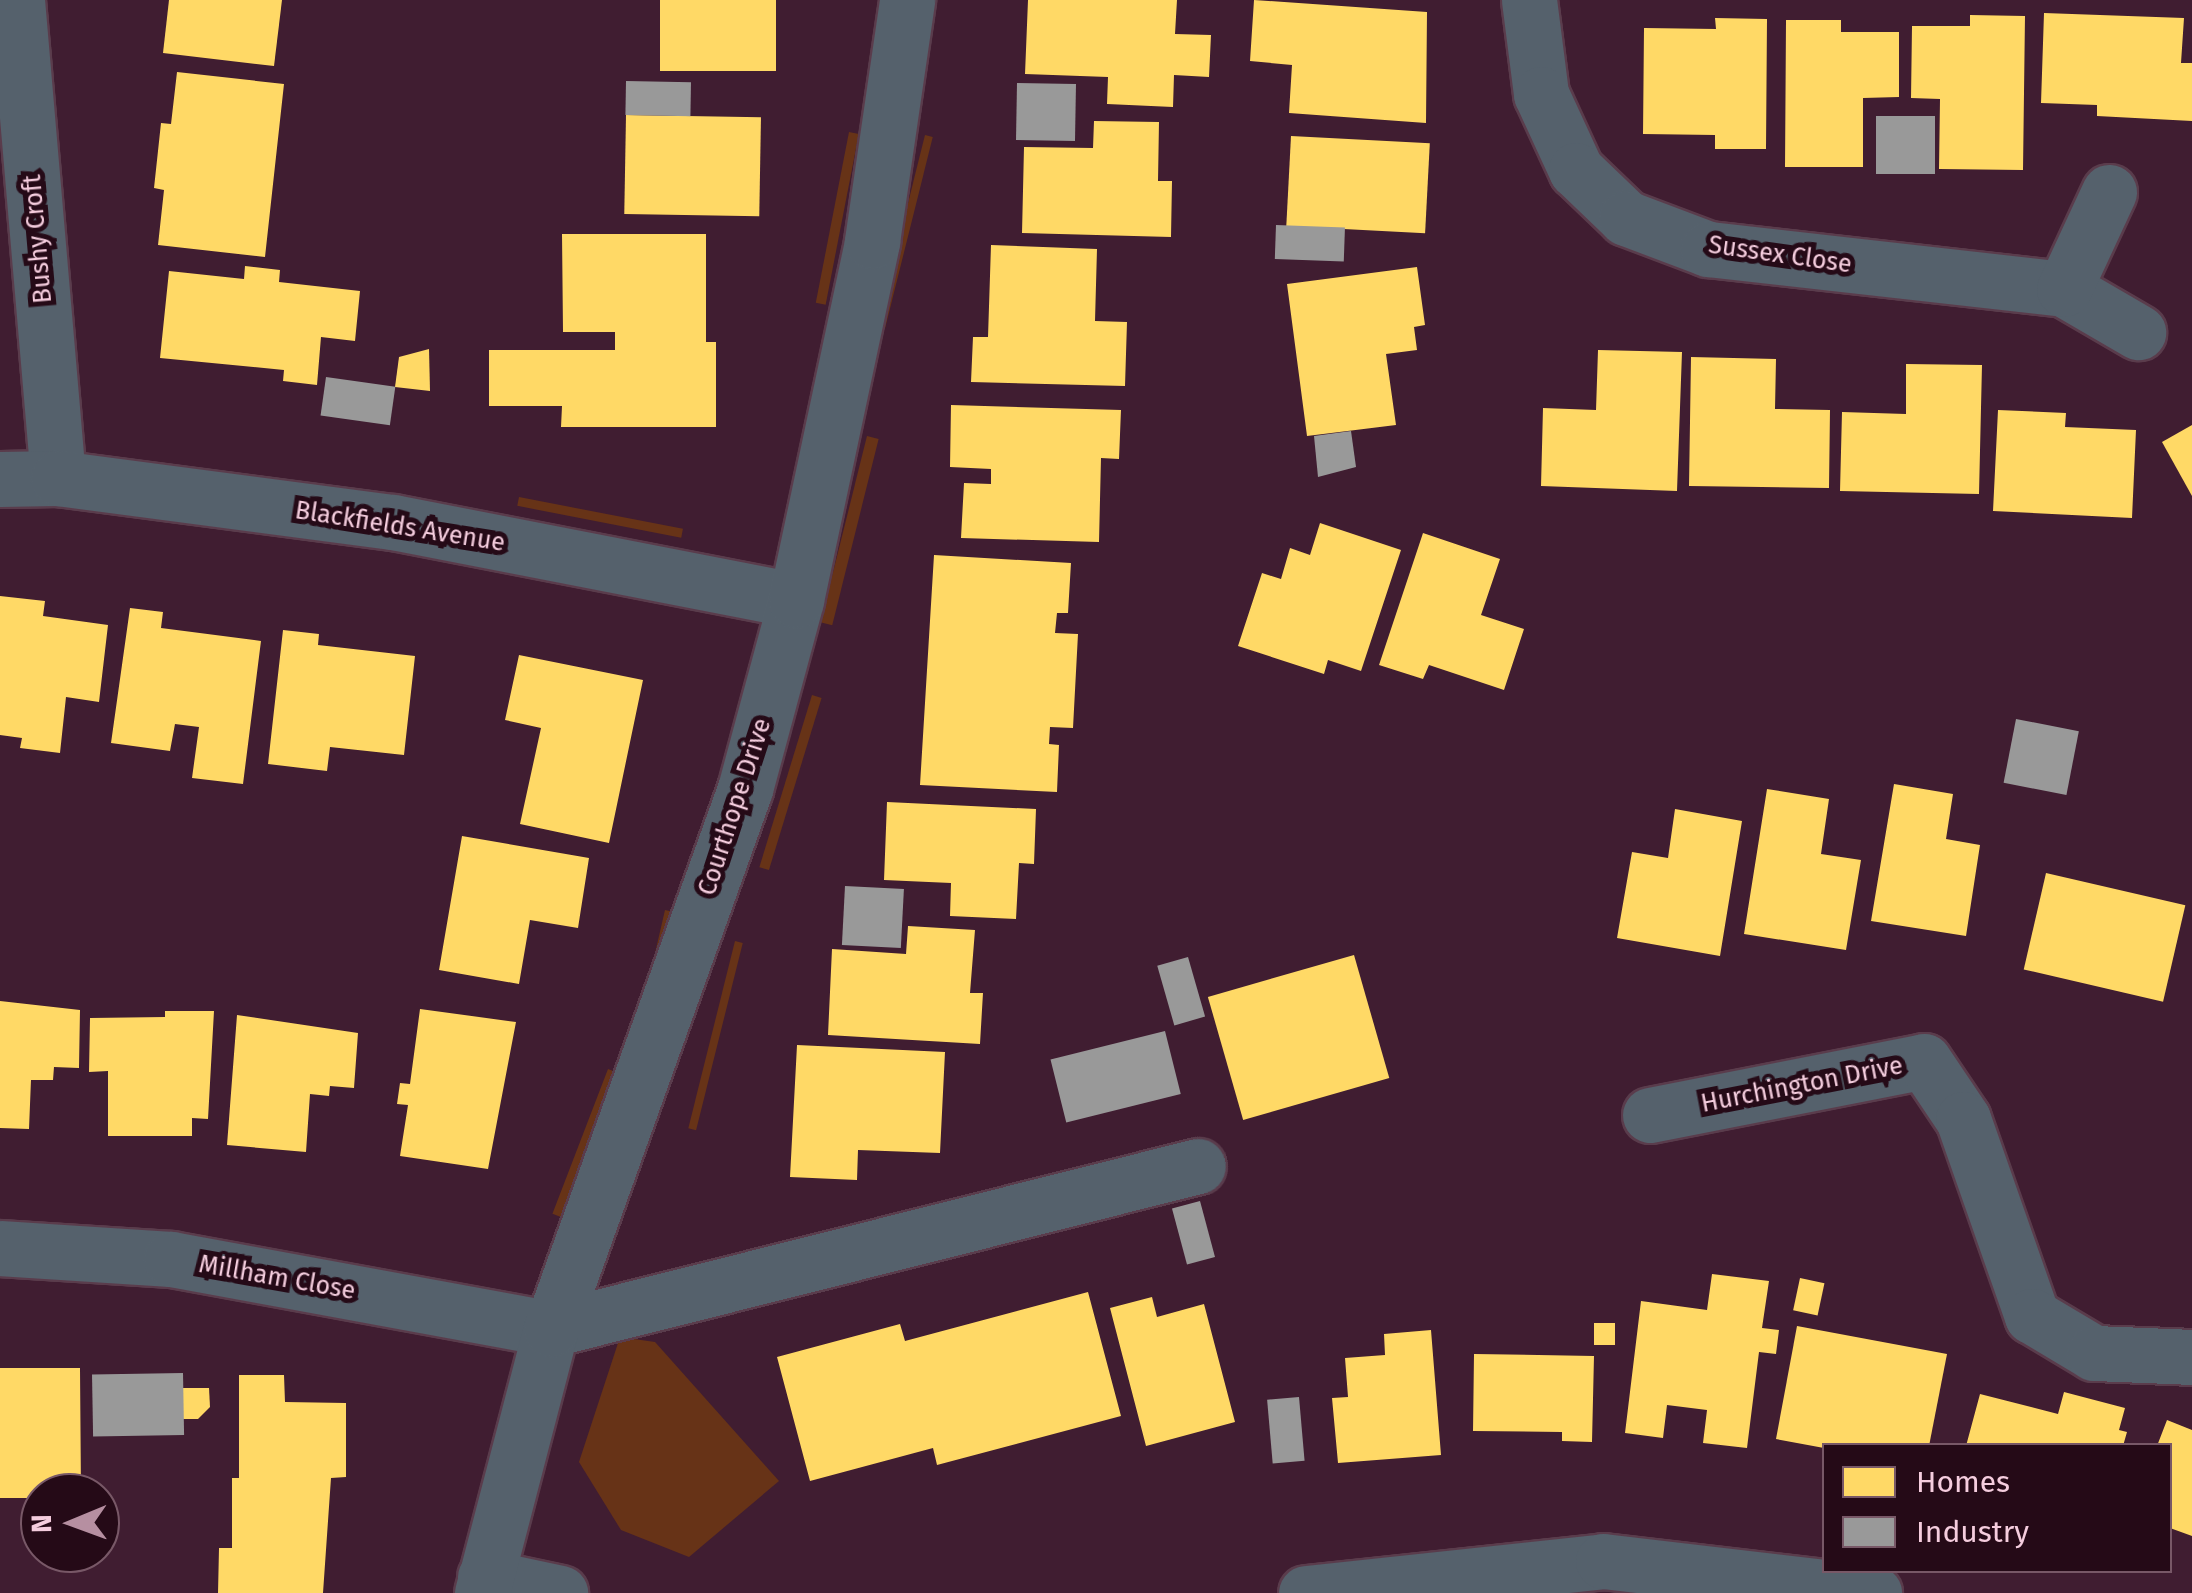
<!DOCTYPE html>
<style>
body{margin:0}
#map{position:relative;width:2192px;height:1593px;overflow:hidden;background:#401d31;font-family:"Fira Sans",sans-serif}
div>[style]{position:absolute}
.green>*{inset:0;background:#673317;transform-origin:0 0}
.homes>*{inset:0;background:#ffd966;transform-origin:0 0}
.industry>*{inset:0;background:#999;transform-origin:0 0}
.roads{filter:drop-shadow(2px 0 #5a3c4c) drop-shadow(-2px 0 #5a3c4c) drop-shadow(0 2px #5a3c4c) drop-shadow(0 -2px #5a3c4c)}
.minor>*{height:55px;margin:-27.5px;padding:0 27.5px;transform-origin:27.5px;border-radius:27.5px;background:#55616c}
span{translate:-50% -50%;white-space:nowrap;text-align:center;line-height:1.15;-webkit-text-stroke:10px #250a17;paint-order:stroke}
.street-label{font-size:25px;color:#f5cdde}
.legend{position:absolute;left:1822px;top:1443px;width:350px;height:130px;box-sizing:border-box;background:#250a17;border:2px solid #785867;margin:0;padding:12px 18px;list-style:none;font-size:30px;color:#f5cdde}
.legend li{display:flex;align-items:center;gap:20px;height:50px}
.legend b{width:50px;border:2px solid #785867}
.north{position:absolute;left:20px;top:1473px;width:100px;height:100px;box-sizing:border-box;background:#250a17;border:2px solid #785867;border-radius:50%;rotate:269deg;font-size:28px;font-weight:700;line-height:40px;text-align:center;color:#f5cdde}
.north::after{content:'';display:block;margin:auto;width:35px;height:45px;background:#b68fa1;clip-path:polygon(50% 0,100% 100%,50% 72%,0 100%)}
</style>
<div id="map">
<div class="green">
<div style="left:849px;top:132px;width:10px;height:174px;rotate:11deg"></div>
<div style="left:925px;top:135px;width:8px;height:198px;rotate:14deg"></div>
<div style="left:867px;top:436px;width:12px;height:192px;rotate:14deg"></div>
<div style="left:519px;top:497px;width:167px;height:9px;rotate:11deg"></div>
<div style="left:812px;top:695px;width:10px;height:180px;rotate:17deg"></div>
<div style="left:665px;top:910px;width:9px;height:121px;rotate:13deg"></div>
<div style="left:735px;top:941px;width:8px;height:193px;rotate:14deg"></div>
<div style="left:608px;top:1069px;width:9px;height:155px;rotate:21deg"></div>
<div style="clip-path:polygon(620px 1337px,655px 1342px,779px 1481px,689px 1557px,621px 1530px,579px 1462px)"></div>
</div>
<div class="homes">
<div style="clip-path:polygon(169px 0,282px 0,274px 66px,163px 53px)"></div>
<div style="left:660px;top:0;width:116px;height:71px"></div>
<div style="clip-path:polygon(1028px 0,1177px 0,1175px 34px,1211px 35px,1209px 77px,1174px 75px,1173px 107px,1107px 104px,1108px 77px,1025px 74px)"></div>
<div style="clip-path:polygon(1254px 0,1427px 12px,1426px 123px,1289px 113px,1292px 65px,1250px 61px)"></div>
<div style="clip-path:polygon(2044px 13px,2184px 18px,2181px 63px,2192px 63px,2192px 121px,2097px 116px,2097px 105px,2041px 103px)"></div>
<div style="clip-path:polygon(1970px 15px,2025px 16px,2023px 170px,1939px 169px,1940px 99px,1911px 98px,1912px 26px,1970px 26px)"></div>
<div style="clip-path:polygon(1715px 18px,1767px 19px,1766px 149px,1715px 149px,1715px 135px,1643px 134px,1644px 28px,1716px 29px)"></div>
<div style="clip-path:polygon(1786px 20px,1841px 20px,1841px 32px,1899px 32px,1899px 97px,1863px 98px,1863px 167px,1785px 167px)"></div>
<div style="clip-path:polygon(177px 72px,284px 84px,265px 257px,158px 245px,164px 190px,154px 188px,161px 123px,171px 124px)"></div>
<div style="left:626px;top:115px;width:135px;height:99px;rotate:1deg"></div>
<div style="clip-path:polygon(1094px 121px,1159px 122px,1158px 181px,1172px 181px,1171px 237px,1022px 233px,1024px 147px,1093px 148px)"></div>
<div style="left:1291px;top:136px;width:139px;height:90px;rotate:3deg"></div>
<div style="clip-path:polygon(562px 234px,706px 234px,706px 342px,716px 342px,716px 427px,561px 427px,562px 406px,489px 406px,489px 350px,615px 350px,615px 332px,563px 332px)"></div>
<div style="clip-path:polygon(991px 245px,1097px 249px,1095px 321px,1127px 322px,1125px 386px,971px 382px,973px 337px,988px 337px)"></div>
<div style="clip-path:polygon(245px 266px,280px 270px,279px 282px,360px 291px,355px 341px,321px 337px,317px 385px,283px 381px,284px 370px,160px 358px,169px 271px,244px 279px)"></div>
<div style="clip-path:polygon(1417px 267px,1425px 325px,1414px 327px,1417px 350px,1386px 354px,1396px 425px,1307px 436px,1287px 284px)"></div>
<div style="clip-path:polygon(429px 349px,430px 391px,395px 387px,399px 357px)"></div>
<div style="clip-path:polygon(1598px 350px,1682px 352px,1677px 491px,1541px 486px,1543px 408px,1596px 410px)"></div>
<div style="clip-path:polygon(1691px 357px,1776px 359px,1775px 409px,1830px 410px,1829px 488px,1689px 486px)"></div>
<div style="clip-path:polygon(1906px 364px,1982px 365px,1979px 494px,1840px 491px,1842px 412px,1906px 414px)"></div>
<div style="clip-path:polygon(951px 405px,1121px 410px,1119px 459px,1101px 458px,1099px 542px,961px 538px,964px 483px,991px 484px,991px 469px,950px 467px)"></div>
<div style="clip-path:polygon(1998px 410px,2066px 413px,2065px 427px,2136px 430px,2132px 518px,1993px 511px)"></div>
<div style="clip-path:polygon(2192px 425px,2192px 496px,2162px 442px)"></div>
<div style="clip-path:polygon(1320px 523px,1401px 550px,1361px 671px,1328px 660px,1324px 674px,1238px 646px,1262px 573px,1281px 579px,1290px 548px,1310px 555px)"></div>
<div style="clip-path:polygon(1423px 533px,1500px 559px,1481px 615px,1524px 629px,1504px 690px,1429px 665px,1423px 679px,1379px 665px)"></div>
<div style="clip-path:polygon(934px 555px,1071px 563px,1068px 613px,1057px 613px,1055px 633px,1078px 634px,1073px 728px,1050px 727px,1049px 744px,1059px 745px,1057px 792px,920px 785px)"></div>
<div style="clip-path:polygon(0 596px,45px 601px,43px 616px,108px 625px,99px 702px,66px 697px,60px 753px,20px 748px,22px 738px,0 735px)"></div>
<div style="clip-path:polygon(130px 608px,163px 612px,161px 628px,261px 641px,243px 784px,192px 778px,199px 727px,175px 724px,170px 751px,111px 743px)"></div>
<div style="clip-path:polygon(283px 630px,319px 634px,318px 645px,415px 656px,404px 755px,330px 747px,327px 771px,268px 764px)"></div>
<div style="clip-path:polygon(519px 655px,643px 680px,609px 843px,520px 824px,541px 728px,505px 720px)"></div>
<div style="clip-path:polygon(1894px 784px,1953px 794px,1946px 839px,1980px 845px,1966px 936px,1871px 921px)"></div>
<div style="clip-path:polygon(1767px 789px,1829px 799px,1821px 854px,1861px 860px,1846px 950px,1744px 934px)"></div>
<div style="clip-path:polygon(887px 802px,1036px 809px,1034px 864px,1019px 863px,1016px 919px,950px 916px,951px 883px,884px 880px)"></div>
<div style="clip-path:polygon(1675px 809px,1742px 821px,1720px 956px,1617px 938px,1632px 852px,1668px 858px)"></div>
<div style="clip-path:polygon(462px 836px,589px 858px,578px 928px,530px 920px,519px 984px,439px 970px)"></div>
<div style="left:2046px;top:873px;width:143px;height:99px;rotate:13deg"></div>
<div style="clip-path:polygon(908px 926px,975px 930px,970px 993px,983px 993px,980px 1044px,828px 1035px,832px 949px,906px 954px)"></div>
<div style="left:1354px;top:955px;width:128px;height:152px;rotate:74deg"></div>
<div style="clip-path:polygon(0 1001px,80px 1010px,79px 1068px,54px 1067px,53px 1080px,31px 1080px,29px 1129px,0 1128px)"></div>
<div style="clip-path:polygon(420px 1009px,516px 1022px,488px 1169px,400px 1156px,408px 1105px,397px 1104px,400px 1083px,410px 1084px)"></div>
<div style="clip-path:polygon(165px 1011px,214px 1011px,208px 1119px,192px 1118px,192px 1136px,108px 1136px,108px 1071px,89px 1072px,90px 1018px,165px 1017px)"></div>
<div style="clip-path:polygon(237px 1015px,358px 1033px,354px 1088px,330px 1086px,329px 1096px,310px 1094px,306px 1152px,227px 1145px)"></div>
<div style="clip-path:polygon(797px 1045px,945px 1052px,940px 1153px,858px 1150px,857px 1180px,790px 1177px)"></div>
<div style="clip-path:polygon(1712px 1274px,1769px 1281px,1762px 1328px,1779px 1330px,1776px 1354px,1759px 1352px,1747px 1448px,1703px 1443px,1707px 1410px,1667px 1405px,1663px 1438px,1625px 1433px,1641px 1301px,1707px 1310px)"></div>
<div style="left:1800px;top:1278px;width:25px;height:33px;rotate:12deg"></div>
<div style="clip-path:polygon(1088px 1292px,1121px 1416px,937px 1465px,933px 1448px,810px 1481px,777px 1357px,900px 1324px,905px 1341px)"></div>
<div style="clip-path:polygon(1152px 1297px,1157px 1317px,1204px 1304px,1235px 1422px,1146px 1446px,1110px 1308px)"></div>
<div style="left:1594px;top:1323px;width:21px;height:22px"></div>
<div style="clip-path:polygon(1797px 1326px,1947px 1354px,1929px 1446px,1824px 1448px,1776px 1439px)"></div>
<div style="clip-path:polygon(1431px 1330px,1441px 1455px,1338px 1463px,1332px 1398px,1348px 1397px,1345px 1358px,1385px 1355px,1384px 1334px)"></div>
<div style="clip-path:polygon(1474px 1354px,1594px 1356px,1592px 1442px,1562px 1441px,1562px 1432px,1473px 1431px)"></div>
<div style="clip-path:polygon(0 1368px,80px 1368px,81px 1493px,40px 1493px,40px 1513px,33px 1514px,32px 1498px,0 1498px)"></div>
<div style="clip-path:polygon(239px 1375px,284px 1375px,285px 1402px,346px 1403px,346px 1477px,331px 1478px,323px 1593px,218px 1593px,219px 1548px,232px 1548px,232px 1478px,239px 1478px)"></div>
<div style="clip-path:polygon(183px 1388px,209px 1388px,210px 1407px,198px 1419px,183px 1419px)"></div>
<div style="clip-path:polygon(2064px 1392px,2125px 1408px,2119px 1430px,2127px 1432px,2123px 1446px,1966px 1446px,1980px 1394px,2058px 1414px)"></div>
<div style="clip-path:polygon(2167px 1420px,2192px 1430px,2192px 1536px,2170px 1528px,2170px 1446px,2157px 1446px)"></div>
</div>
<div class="industry">
<div style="left:626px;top:81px;width:65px;height:34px;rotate:1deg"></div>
<div style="left:1017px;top:83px;width:59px;height:57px;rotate:1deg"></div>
<div style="left:1876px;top:116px;width:59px;height:58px"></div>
<div style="left:1276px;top:225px;width:69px;height:34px;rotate:2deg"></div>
<div style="left:326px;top:377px;width:70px;height:39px;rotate:8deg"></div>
<div style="clip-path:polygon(1351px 431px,1356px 467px,1318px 477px,1314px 436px)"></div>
<div style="left:2016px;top:719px;width:64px;height:65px;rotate:11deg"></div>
<div style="left:845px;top:886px;width:59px;height:59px;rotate:3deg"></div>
<div style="left:1188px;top:957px;width:62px;height:32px;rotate:74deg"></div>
<div style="left:1165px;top:1031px;width:65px;height:118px;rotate:76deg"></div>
<div style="left:1200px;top:1201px;width:58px;height:29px;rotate:75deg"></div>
<div style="left:183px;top:1373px;width:62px;height:91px;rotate:89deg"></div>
<div style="left:1299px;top:1397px;width:64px;height:32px;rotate:85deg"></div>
</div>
<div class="roads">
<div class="minor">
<div style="left:17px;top:0;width:480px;rotate:85.1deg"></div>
<div style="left:1529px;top:0;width:95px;rotate:82.7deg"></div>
<div style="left:1541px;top:94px;width:84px;rotate:65.3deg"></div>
<div style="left:1576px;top:170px;width:69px;rotate:43.8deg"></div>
<div style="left:1626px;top:218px;width:88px;rotate:20.7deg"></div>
<div style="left:1708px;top:249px;width:358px;rotate:6.4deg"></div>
<div style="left:2064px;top:289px;width:86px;rotate:30.2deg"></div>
<div style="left:2064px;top:289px;width:107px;rotate:-65.1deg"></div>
<div style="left:0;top:479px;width:58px;rotate:-1deg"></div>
<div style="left:58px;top:478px;width:338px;rotate:7.5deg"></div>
<div style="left:393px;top:522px;width:410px;rotate:11deg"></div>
<div style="left:1650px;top:1115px;width:279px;rotate:-11.1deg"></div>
<div style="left:1924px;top:1061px;width:70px;rotate:56.1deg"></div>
<div style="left:1963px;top:1119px;width:209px;rotate:70.7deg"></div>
<div style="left:2032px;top:1316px;width:72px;rotate:30.8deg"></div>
<div style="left:2094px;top:1353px;width:98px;rotate:2.3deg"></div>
<div style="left:0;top:1248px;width:171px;rotate:3.7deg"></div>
<div style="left:171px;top:1259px;width:386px;rotate:10.4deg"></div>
<div style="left:551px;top:1329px;width:667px;rotate:-14.14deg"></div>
<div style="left:485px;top:1577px;width:77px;rotate:12deg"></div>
<div style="left:482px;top:1593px;width:273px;rotate:-75.4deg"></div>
<div style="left:551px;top:1329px;width:574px;rotate:-70.24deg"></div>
<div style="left:745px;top:789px;width:196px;rotate:-74.9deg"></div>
<div style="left:796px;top:600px;width:367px;rotate:-78deg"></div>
<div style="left:872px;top:241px;width:244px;rotate:-81.7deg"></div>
<div style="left:1306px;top:1593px;width:299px;rotate:-6.1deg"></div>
<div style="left:1603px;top:1561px;width:273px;rotate:6.7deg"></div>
</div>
</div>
<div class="street-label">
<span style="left:38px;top:239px;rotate:-95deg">Bushy Croft</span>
<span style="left:1780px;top:255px;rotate:8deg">Sussex Close</span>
<span style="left:400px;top:527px;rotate:9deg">Blackfields Avenue</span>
<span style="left:735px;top:807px;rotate:-72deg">Courthope Drive</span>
<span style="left:1802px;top:1085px;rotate:-11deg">Hurchington Drive</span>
<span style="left:277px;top:1278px;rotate:10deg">Millham Close</span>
</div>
<ul class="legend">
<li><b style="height:28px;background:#ffd966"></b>Homes</li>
<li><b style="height:28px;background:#999"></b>Industry</li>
</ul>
<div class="north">N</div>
</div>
